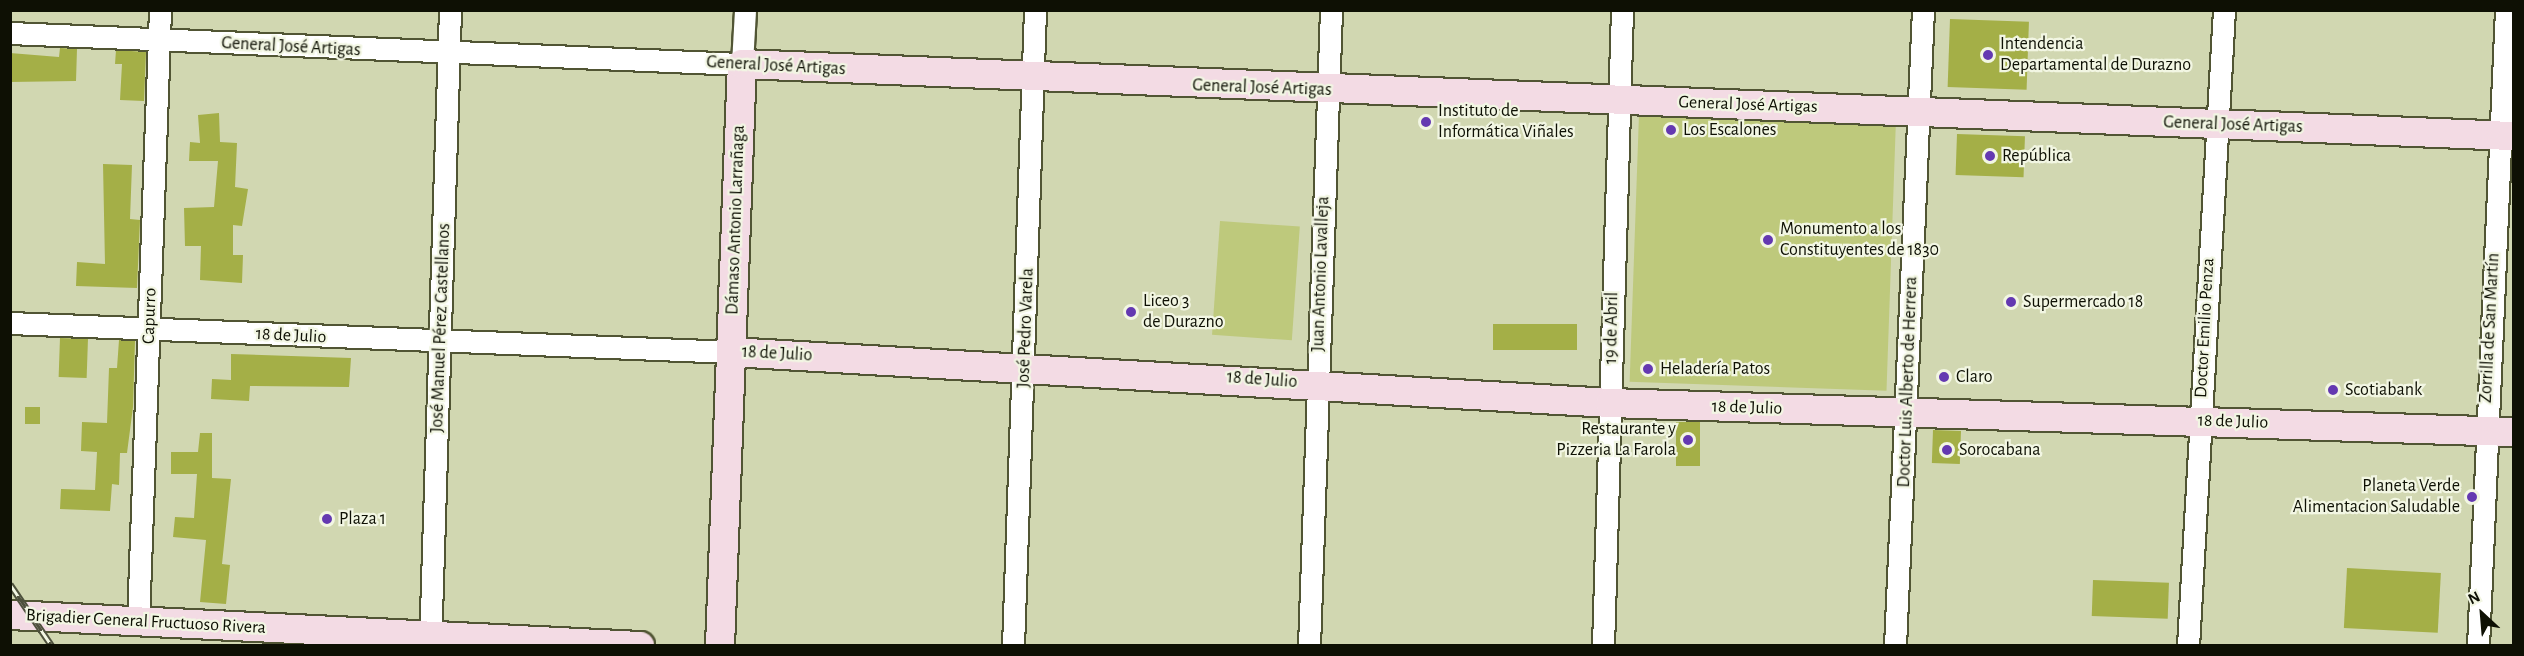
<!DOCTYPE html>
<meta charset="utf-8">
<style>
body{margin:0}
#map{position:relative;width:2524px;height:656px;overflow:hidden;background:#d1d7b1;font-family:"Alegreya Sans",sans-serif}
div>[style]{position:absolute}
.green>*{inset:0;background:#bec97c;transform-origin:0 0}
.building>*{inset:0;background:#a4af47;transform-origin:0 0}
.roads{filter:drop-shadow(2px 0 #515534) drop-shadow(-2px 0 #515534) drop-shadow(0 2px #515534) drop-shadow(0 -2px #515534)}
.street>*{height:21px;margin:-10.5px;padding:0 10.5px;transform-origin:10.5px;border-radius:10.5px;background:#fff}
.secondary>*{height:28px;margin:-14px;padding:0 14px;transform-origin:14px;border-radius:14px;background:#f3dbe4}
.rail>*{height:7px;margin-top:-3.5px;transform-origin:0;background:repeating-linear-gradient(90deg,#f2f6e3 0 14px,#4e513d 0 28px);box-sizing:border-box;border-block:2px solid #4e513d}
.dots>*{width:16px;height:16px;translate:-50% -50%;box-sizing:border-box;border:3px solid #f2f6e3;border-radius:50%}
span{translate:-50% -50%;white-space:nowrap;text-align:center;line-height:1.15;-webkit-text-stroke:4.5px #f2f6e3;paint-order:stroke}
.poi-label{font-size:18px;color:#0e1004}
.left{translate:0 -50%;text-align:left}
.right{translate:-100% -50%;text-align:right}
.street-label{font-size:18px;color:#0e1004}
.frame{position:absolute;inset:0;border:12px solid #0e1004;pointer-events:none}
.north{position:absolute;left:2452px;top:584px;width:60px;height:60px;-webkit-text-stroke:4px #f2f6e3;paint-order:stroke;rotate:334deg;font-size:16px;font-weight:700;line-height:24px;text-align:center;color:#0e1004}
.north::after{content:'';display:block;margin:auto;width:21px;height:27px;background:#0e1004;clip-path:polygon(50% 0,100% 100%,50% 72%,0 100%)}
</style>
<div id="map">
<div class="green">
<div style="left:1639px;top:114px;width:257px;height:268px;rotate:2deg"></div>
<div style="left:1220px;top:221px;width:80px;height:114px;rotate:4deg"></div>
</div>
<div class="building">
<div style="left:1950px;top:19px;width:79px;height:68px;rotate:2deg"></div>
<div style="clip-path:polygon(60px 48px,77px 49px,76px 81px,10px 82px,10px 53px,59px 57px)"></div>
<div style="clip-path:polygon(116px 50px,146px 52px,144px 101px,120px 100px,122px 64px,115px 64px)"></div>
<div style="clip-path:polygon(219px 113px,220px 142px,237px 143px,235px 187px,248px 189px,242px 226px,233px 225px,233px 255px,243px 255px,242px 283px,200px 280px,201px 246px,185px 246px,184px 208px,214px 207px,218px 161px,189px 161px,190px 142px,200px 143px,198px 115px)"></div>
<div style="left:1957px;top:134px;width:68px;height:41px;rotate:2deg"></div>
<div style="clip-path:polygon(103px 164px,132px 165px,130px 219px,140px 220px,137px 288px,76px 286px,77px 262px,105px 264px)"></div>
<div style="left:1493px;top:324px;width:84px;height:26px"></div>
<div style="left:60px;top:338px;width:28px;height:39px;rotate:2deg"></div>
<div style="clip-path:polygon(119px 340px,135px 341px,133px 407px,127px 453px,120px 453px,119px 485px,112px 484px,110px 511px,60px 509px,61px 489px,95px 490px,97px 452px,81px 451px,82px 422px,107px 423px,109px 368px,117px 368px)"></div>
<div style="clip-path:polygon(231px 354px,351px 358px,349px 387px,250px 386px,249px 401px,211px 399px,212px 379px,231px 380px)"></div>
<div style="left:25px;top:407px;width:15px;height:17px"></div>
<div style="left:1676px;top:422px;width:24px;height:44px"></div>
<div style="left:1933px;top:430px;width:28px;height:33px;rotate:2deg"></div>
<div style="clip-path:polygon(200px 433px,212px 433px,212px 478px,231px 479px,222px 564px,230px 565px,226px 604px,200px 602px,206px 540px,173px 537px,175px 517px,194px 518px,197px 474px,171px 474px,171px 452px,198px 452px)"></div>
<div style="left:2347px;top:568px;width:94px;height:60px;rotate:3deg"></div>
<div style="left:2093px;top:580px;width:76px;height:36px;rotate:2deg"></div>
</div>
<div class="roads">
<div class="street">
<div style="left:10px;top:33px;width:733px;rotate:2.43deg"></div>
<div style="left:742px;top:64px;width:54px;rotate:-86.8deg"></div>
<div style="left:10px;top:323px;width:722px;rotate:2.3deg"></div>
<div style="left:138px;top:621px;width:611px;rotate:-87.94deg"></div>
<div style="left:430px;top:646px;width:636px;rotate:-88.2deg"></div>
<div style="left:1013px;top:646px;width:636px;rotate:-88.02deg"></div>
<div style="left:1309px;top:646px;width:636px;rotate:-88.02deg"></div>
<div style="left:1603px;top:646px;width:636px;rotate:-88.29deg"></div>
<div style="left:1895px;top:646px;width:637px;rotate:-87.48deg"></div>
<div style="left:2188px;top:646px;width:637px;rotate:-86.76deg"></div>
<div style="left:2478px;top:646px;width:637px;rotate:-87.48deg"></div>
</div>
<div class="secondary">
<div style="left:731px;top:352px;width:880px;rotate:3.32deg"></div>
<div style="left:1610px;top:403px;width:904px;rotate:1.84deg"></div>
<div style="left:10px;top:615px;width:631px;rotate:2.82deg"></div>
<div style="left:720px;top:646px;width:582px;rotate:-87.84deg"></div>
<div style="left:742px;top:64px;width:1773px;rotate:2.33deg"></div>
</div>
</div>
<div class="rail">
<div style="left:10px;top:584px;width:75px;rotate:55.9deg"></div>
</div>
<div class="dots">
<div style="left:1988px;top:55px;background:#6439b1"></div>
<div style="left:1426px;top:122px;background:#6439b1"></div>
<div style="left:1671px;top:130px;background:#6439b1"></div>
<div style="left:1990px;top:156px;background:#6439b1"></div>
<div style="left:1768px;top:240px;background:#6439b1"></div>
<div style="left:2011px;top:302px;background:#6439b1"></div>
<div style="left:1131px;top:312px;background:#6439b1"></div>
<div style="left:1648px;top:369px;background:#6439b1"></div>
<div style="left:1944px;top:377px;background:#6439b1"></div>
<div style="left:2333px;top:390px;background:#6439b1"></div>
<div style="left:1688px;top:440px;background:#6439b1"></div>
<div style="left:1947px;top:450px;background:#6439b1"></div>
<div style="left:2472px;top:497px;background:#6439b1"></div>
<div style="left:327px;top:519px;background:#6439b1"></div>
</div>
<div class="poi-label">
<span class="left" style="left:2000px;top:55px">Intendencia<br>Departamental de Durazno</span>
<span class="left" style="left:1438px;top:122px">Instituto de<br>Informática Viñales</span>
<span class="left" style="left:1683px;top:130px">Los Escalones</span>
<span class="left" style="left:2002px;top:156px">República</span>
<span class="left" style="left:1780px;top:240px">Monumento a los<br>Constituyentes de 1830</span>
<span class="left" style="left:1143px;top:312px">Liceo 3<br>de Durazno</span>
<span class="left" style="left:2023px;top:302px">Supermercado 18</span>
<span class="left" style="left:1660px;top:369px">Heladería Patos</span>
<span class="left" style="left:1956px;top:377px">Claro</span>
<span class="left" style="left:2345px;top:390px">Scotiabank</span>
<span class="right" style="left:1676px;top:440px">Restaurante y<br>Pizzeria La Farola</span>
<span class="left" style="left:1959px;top:450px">Sorocabana</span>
<span class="right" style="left:2460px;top:497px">Planeta Verde<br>Alimentacion Saludable</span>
<span class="left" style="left:339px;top:519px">Plaza 1</span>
</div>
<div class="street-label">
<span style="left:291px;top:47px;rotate:3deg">General José Artigas</span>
<span style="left:776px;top:66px;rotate:3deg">General José Artigas</span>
<span style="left:1262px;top:88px;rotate:2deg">General José Artigas</span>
<span style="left:1748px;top:105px;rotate:2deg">General José Artigas</span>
<span style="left:2233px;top:125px;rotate:2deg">General José Artigas</span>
<span style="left:736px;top:220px;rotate:-88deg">Dámaso Antonio Larrañaga</span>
<span style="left:1321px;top:274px;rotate:-88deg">Juan Antonio Lavalleja</span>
<span style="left:150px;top:316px;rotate:-88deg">Capurro</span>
<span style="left:441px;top:328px;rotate:-88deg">José Manuel Pérez Castellanos</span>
<span style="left:1026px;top:328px;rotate:-88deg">José Pedro Varela</span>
<span style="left:1612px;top:328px;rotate:-89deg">19 de Abril</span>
<span style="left:2205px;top:328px;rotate:-87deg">Doctor Emilio Penza</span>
<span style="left:2490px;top:328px;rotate:-87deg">Zorrilla de San Martín</span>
<span style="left:291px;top:336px;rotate:3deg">18 de Julio</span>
<span style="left:777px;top:354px;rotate:3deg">18 de Julio</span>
<span style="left:1262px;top:380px;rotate:4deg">18 de Julio</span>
<span style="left:1908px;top:382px;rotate:-88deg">Doctor Luis Alberto de Herrera</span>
<span style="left:1747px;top:408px;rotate:2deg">18 de Julio</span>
<span style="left:2233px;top:422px;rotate:2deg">18 de Julio</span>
<span style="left:146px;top:622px;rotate:3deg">Brigadier General Fructuoso Rivera</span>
</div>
<div class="frame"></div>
<div class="north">N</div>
</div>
